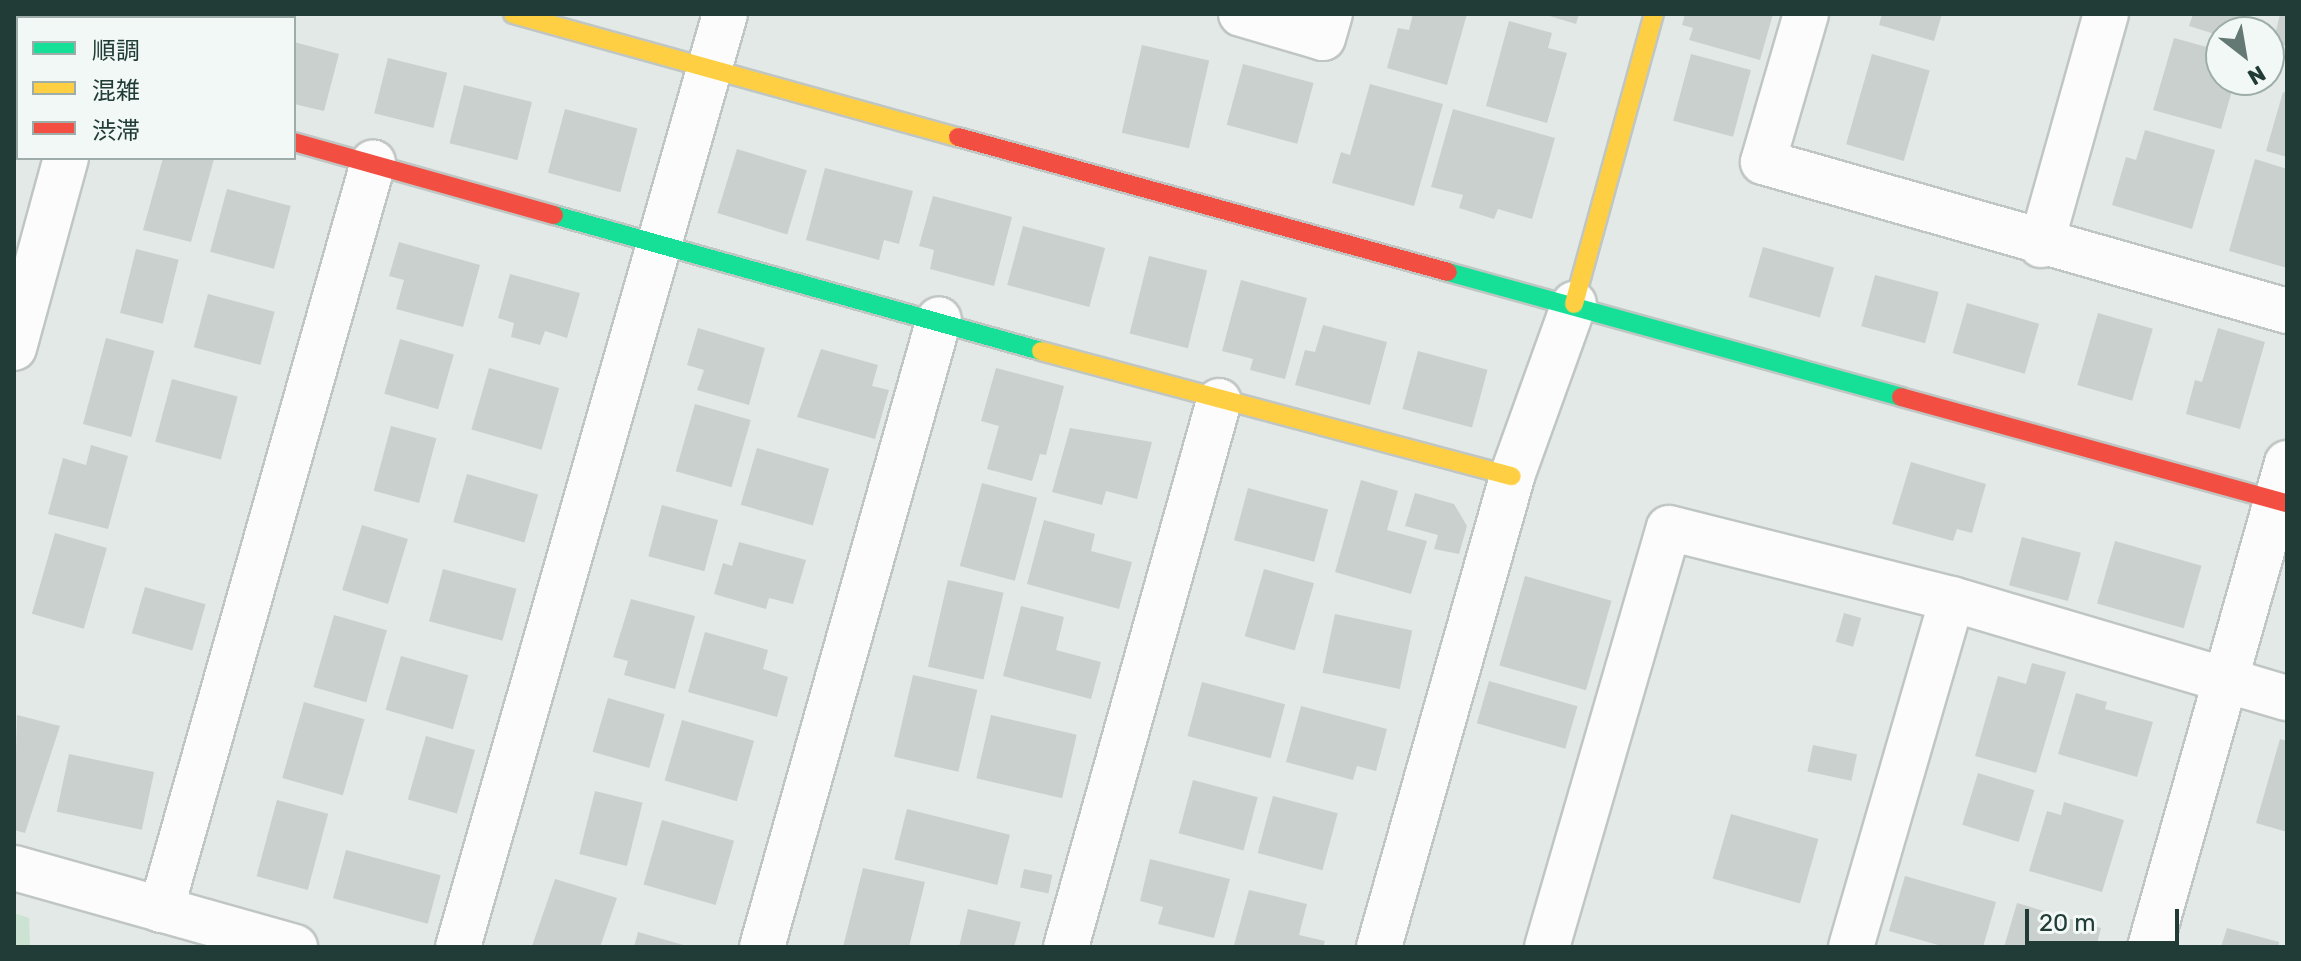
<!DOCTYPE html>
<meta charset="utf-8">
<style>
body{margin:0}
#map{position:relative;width:2301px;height:961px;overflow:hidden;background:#e3e9e6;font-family:Rubik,"Noto Sans JP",sans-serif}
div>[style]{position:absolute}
.green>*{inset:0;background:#cce2d3}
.building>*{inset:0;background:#cad0ce;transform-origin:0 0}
.roads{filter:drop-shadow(2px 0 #c0c6c3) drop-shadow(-2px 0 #c0c6c3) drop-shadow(0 2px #c0c6c3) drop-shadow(0 -2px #c0c6c3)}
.street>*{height:44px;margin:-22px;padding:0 22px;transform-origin:22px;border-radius:22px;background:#fbfcfb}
.fast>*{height:18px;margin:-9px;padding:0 9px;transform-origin:9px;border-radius:9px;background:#16e098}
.slow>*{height:18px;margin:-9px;padding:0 9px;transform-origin:9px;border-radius:9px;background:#ffcf43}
.jam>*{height:18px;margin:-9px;padding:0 9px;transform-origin:9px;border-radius:9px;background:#f24e42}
span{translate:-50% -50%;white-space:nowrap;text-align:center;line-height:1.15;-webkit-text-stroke:6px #f1f8f5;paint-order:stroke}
.frame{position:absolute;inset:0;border:16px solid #213c36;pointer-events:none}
.legend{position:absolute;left:16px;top:16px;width:280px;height:144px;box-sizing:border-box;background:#f1f8f5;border:2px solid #9eada9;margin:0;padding:10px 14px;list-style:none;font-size:24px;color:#213c36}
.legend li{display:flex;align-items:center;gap:16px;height:40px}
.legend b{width:40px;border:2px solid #9eada9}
.north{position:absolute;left:2205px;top:16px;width:80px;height:80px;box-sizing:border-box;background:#f1f8f5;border:2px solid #9eada9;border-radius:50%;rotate:149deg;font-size:22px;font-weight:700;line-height:32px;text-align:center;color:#213c36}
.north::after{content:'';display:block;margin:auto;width:28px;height:36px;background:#657974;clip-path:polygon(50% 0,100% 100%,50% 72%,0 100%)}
.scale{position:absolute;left:2025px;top:909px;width:154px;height:36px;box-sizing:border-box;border:4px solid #213c36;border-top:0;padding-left:10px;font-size:24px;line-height:28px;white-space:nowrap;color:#213c36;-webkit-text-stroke:6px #f1f8f5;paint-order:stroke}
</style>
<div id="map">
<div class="green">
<div style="clip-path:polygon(14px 913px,29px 918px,30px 947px,14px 947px)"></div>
</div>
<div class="building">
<div style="clip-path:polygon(14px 14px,27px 14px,18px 21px)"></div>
<div style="clip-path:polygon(68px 14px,128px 14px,67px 18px)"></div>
<div style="clip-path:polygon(178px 14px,189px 14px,200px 18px,177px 18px)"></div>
<div style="clip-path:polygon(1413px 14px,1467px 14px,1447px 85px,1387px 68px,1398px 28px,1409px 30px)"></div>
<div style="clip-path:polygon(1543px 14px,1579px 14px,1576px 24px)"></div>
<div style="clip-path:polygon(1685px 14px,1773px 14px,1760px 60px,1689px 40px,1693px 28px,1682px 25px)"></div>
<div style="clip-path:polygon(1882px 14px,1942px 14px,1934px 41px,1879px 25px)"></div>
<div style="clip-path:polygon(2193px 14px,2245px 14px,2240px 32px,2221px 36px,2189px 26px)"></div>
<div style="clip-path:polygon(2280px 14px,2287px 14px,2287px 46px,2273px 43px)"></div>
<div style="clip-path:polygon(1509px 21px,1552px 33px,1548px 48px,1567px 53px,1547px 123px,1486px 106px)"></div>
<div style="clip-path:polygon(2174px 38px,2221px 51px,2221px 80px,2235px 80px,2221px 129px,2153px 110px)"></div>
<div style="clip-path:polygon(294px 42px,339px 54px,324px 111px,294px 104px)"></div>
<div style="left:1142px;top:45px;width:69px;height:90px;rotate:13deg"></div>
<div style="left:1691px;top:54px;width:62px;height:69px;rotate:15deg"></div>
<div style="left:1872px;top:54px;width:60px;height:94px;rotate:16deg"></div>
<div style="left:388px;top:58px;width:61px;height:57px;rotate:14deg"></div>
<div style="left:1243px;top:64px;width:73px;height:63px;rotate:15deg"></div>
<div style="clip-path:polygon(1370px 84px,1443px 104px,1414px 206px,1332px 183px,1341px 152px,1350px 155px)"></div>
<div style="left:464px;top:85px;width:70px;height:60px;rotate:14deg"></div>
<div style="clip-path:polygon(2283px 92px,2287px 93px,2287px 157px,2266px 151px)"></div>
<div style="left:565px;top:109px;width:75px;height:66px;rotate:15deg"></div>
<div style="clip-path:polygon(1453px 109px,1555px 138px,1532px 219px,1498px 209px,1494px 219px,1459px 208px,1463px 195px,1431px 187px)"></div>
<div style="clip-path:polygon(14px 121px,18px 122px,15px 143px,14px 143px)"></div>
<div style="clip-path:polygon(2145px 130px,2215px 150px,2192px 229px,2112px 205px,2126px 157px,2136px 160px)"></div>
<div style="left:737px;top:149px;width:73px;height:67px;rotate:17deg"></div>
<div style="clip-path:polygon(163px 158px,214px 159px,191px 242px,143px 230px)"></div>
<div style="clip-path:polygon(2255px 159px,2287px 169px,2287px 268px,2229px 251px)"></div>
<div style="clip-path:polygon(825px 168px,913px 191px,899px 244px,884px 240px,879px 260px,806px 240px)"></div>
<div style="left:227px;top:189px;width:66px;height:65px;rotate:15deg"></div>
<div style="clip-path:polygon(933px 196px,1012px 217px,994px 286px,930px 269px,934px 250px,919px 246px)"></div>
<div style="left:1023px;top:226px;width:85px;height:61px;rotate:15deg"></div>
<div style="clip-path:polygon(399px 242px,480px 265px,463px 327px,396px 309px,404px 280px,389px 276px)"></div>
<div style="left:1763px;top:247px;width:74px;height:52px;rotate:16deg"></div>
<div style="left:136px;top:249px;width:44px;height:66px;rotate:14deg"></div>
<div style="left:1149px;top:256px;width:60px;height:80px;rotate:14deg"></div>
<div style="clip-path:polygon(510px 274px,580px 293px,567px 338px,545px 331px,540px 345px,511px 337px,514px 323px,498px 318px)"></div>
<div style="left:1875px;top:275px;width:66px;height:53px;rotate:15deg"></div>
<div style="clip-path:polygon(1241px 280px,1307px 298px,1285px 379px,1250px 370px,1253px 359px,1222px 351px)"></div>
<div style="left:208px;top:294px;width:69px;height:55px;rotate:15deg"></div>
<div style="left:1967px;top:303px;width:75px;height:52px;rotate:16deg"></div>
<div style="left:2098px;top:313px;width:57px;height:75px;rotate:16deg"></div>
<div style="clip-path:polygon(1323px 325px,1387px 342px,1370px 405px,1295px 385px,1305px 350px,1315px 352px)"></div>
<div style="clip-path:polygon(698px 328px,765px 348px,749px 405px,697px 390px,704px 370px,687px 365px)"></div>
<div style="clip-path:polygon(2218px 328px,2265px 342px,2240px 429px,2186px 414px,2195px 380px,2202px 382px)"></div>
<div style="left:106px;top:338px;width:50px;height:89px;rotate:15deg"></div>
<div style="left:400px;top:339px;width:56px;height:57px;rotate:16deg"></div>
<div style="clip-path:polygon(821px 349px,878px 365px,872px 386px,889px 390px,875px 439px,797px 417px)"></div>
<div style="left:1418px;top:351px;width:72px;height:60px;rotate:15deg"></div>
<div style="left:489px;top:368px;width:73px;height:64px;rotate:16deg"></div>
<div style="clip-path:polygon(996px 368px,1064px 386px,1046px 455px,1040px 454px,1032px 481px,987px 469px,999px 426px,981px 421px)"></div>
<div style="left:172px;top:379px;width:68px;height:65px;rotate:15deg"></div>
<div style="left:695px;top:404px;width:58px;height:70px;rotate:16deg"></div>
<div style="left:391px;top:426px;width:47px;height:67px;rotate:15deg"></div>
<div style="clip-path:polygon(1070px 428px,1152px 442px,1137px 499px,1106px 491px,1102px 505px,1052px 492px)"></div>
<div style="clip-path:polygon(91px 445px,128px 456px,108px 529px,48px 514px,63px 458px,86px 465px)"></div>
<div style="left:757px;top:448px;width:75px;height:59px;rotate:16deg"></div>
<div style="clip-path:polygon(1911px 462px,1986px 484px,1972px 533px,1957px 529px,1953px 541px,1892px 524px)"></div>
<div style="left:467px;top:474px;width:74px;height:50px;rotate:16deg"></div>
<div style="clip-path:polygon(1361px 480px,1398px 491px,1387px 530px,1427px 541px,1411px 594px,1335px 572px)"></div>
<div style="left:982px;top:483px;width:57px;height:86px;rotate:15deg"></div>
<div style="left:1248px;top:488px;width:83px;height:54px;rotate:15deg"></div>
<div style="clip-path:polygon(1415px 493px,1454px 504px,1467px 526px,1459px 554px,1434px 549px,1438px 535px,1405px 526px)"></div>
<div style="left:662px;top:505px;width:58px;height:53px;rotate:15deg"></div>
<div style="clip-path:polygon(1044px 520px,1095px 534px,1091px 551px,1132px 562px,1119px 609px,1027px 584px)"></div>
<div style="left:362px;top:525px;width:48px;height:68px;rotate:17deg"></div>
<div style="left:55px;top:533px;width:54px;height:84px;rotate:16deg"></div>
<div style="left:2022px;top:537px;width:61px;height:50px;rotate:15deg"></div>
<div style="left:2115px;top:541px;width:90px;height:65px;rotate:16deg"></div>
<div style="clip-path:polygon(739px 542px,806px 560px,793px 604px,769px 598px,766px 609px,714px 594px,723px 563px,732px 566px)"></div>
<div style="left:443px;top:569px;width:76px;height:54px;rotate:15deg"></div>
<div style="left:1264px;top:569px;width:52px;height:70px;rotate:16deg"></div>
<div style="left:1525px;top:576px;width:90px;height:93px;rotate:16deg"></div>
<div style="left:948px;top:580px;width:57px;height:89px;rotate:13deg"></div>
<div style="left:145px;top:587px;width:63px;height:48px;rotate:16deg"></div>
<div style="clip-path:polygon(631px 599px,695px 616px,675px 689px,624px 675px,628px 661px,613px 657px)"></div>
<div style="clip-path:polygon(1021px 606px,1064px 617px,1056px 650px,1101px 662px,1091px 699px,1003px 676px)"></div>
<div style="left:1844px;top:613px;width:18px;height:30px;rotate:16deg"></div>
<div style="left:1335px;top:614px;width:79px;height:60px;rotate:12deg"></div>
<div style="left:334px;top:615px;width:55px;height:75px;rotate:16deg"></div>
<div style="clip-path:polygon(705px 632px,768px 650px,763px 669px,788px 677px,777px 717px,688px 692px)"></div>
<div style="left:401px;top:656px;width:70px;height:56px;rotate:16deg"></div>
<div style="clip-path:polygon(2032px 663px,2066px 672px,2036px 773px,1975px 756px,1998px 676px,2026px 684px)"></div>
<div style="left:913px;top:675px;width:66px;height:84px;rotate:13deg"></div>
<div style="left:1489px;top:681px;width:92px;height:44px;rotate:16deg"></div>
<div style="left:1202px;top:682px;width:86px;height:56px;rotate:15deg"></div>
<div style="clip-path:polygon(2076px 693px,2107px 702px,2105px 709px,2153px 722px,2137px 777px,2058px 754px)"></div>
<div style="left:608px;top:698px;width:59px;height:56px;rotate:16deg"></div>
<div style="left:304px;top:702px;width:63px;height:79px;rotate:16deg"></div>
<div style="clip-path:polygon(1301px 706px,1387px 729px,1376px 771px,1357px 766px,1353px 780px,1286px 762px)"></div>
<div style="clip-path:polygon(17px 715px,60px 726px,25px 833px,14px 830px)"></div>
<div style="left:991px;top:715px;width:88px;height:65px;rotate:13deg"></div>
<div style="left:682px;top:720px;width:75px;height:63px;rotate:16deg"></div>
<div style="left:426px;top:736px;width:51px;height:66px;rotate:16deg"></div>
<div style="clip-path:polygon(2280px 739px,2287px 741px,2287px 832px,2256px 823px)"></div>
<div style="left:1813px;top:745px;width:45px;height:27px;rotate:12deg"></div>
<div style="left:69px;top:754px;width:87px;height:59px;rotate:12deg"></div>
<div style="left:1978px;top:773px;width:59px;height:54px;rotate:17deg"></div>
<div style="left:1193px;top:780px;width:67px;height:55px;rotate:15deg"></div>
<div style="left:595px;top:791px;width:49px;height:65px;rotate:14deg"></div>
<div style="left:1273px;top:796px;width:67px;height:59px;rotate:15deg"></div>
<div style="left:277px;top:800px;width:53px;height:79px;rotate:15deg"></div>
<div style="clip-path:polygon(2064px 802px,2124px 820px,2102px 892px,2029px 871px,2047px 811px,2061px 815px)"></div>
<div style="left:907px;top:809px;width:106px;height:52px;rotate:14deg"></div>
<div style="left:1731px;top:814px;width:91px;height:67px;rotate:16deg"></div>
<div style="left:662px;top:820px;width:75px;height:67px;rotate:16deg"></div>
<div style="left:346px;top:850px;width:98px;height:50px;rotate:15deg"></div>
<div style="clip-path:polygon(1150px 859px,1230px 879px,1214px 938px,1158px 924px,1163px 907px,1140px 901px)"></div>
<div style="clip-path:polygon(863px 868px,925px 882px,909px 947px,843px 947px)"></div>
<div style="left:1024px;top:869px;width:29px;height:19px;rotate:12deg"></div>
<div style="clip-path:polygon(1905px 876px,1996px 902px,1983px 947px,1945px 947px,1889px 931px)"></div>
<div style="clip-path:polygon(555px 879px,617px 898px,600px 947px,532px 946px)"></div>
<div style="clip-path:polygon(1249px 890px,1307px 904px,1299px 935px,1325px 941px,1323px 947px,1234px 945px)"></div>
<div style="clip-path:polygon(2017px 903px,2101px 928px,2096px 947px,2004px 947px)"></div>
<div style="clip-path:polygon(968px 909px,1021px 922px,1014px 947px,959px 947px)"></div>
<div style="clip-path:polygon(2227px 928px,2279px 942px,2278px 947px,2221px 947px)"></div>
<div style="clip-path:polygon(638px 932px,687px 946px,687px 947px,634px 947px)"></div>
</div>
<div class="roads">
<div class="street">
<div style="left:1241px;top:14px;width:85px;rotate:16.3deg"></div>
<div style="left:1323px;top:38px;width:25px;rotate:-74deg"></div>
<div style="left:1806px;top:14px;width:154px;rotate:106.2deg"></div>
<div style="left:1763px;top:162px;width:545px;rotate:15.87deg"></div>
<div style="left:14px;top:67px;width:4px;rotate:14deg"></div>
<div style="left:2041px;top:245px;width:240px;rotate:-74.3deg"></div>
<div style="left:14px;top:348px;width:197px;rotate:-74.7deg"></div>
<div style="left:14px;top:868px;width:292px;rotate:15.7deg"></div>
<div style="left:161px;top:910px;width:777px;rotate:-74.16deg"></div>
<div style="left:458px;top:947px;width:970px;rotate:-74.03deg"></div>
<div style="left:762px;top:947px;width:652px;rotate:-74.26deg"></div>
<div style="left:1066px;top:947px;width:567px;rotate:-74.35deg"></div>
<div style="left:1379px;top:947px;width:489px;rotate:-74.2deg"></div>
<div style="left:1512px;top:476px;width:183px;rotate:-70.2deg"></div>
<div style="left:1547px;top:947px;width:436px;rotate:-73.8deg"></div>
<div style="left:1669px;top:528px;width:292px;rotate:14.1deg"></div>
<div style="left:1952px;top:599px;width:349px;rotate:16.5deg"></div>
<div style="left:1851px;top:947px;width:362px;rotate:-73.8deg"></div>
<div style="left:2150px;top:947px;width:503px;rotate:-74.2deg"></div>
</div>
<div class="fast">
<div style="left:554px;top:215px;width:506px;rotate:15.6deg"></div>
<div style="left:1448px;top:272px;width:470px;rotate:15.4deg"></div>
</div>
<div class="slow">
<div style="left:513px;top:14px;width:462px;rotate:15.5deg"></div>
<div style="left:1574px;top:304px;width:301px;rotate:-74.6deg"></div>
<div style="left:1041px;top:351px;width:487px;rotate:14.9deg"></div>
</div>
<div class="jam">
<div style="left:958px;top:137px;width:508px;rotate:15.4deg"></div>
<div style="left:294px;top:142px;width:270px;rotate:15.7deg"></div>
<div style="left:1901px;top:397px;width:400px;rotate:15.4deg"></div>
</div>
</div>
<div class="frame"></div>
<ul class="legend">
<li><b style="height:10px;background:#16e098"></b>順調</li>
<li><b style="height:10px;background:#ffcf43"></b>混雑</li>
<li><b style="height:10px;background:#f24e42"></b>渋滞</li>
</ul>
<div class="north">N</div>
<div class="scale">20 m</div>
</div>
